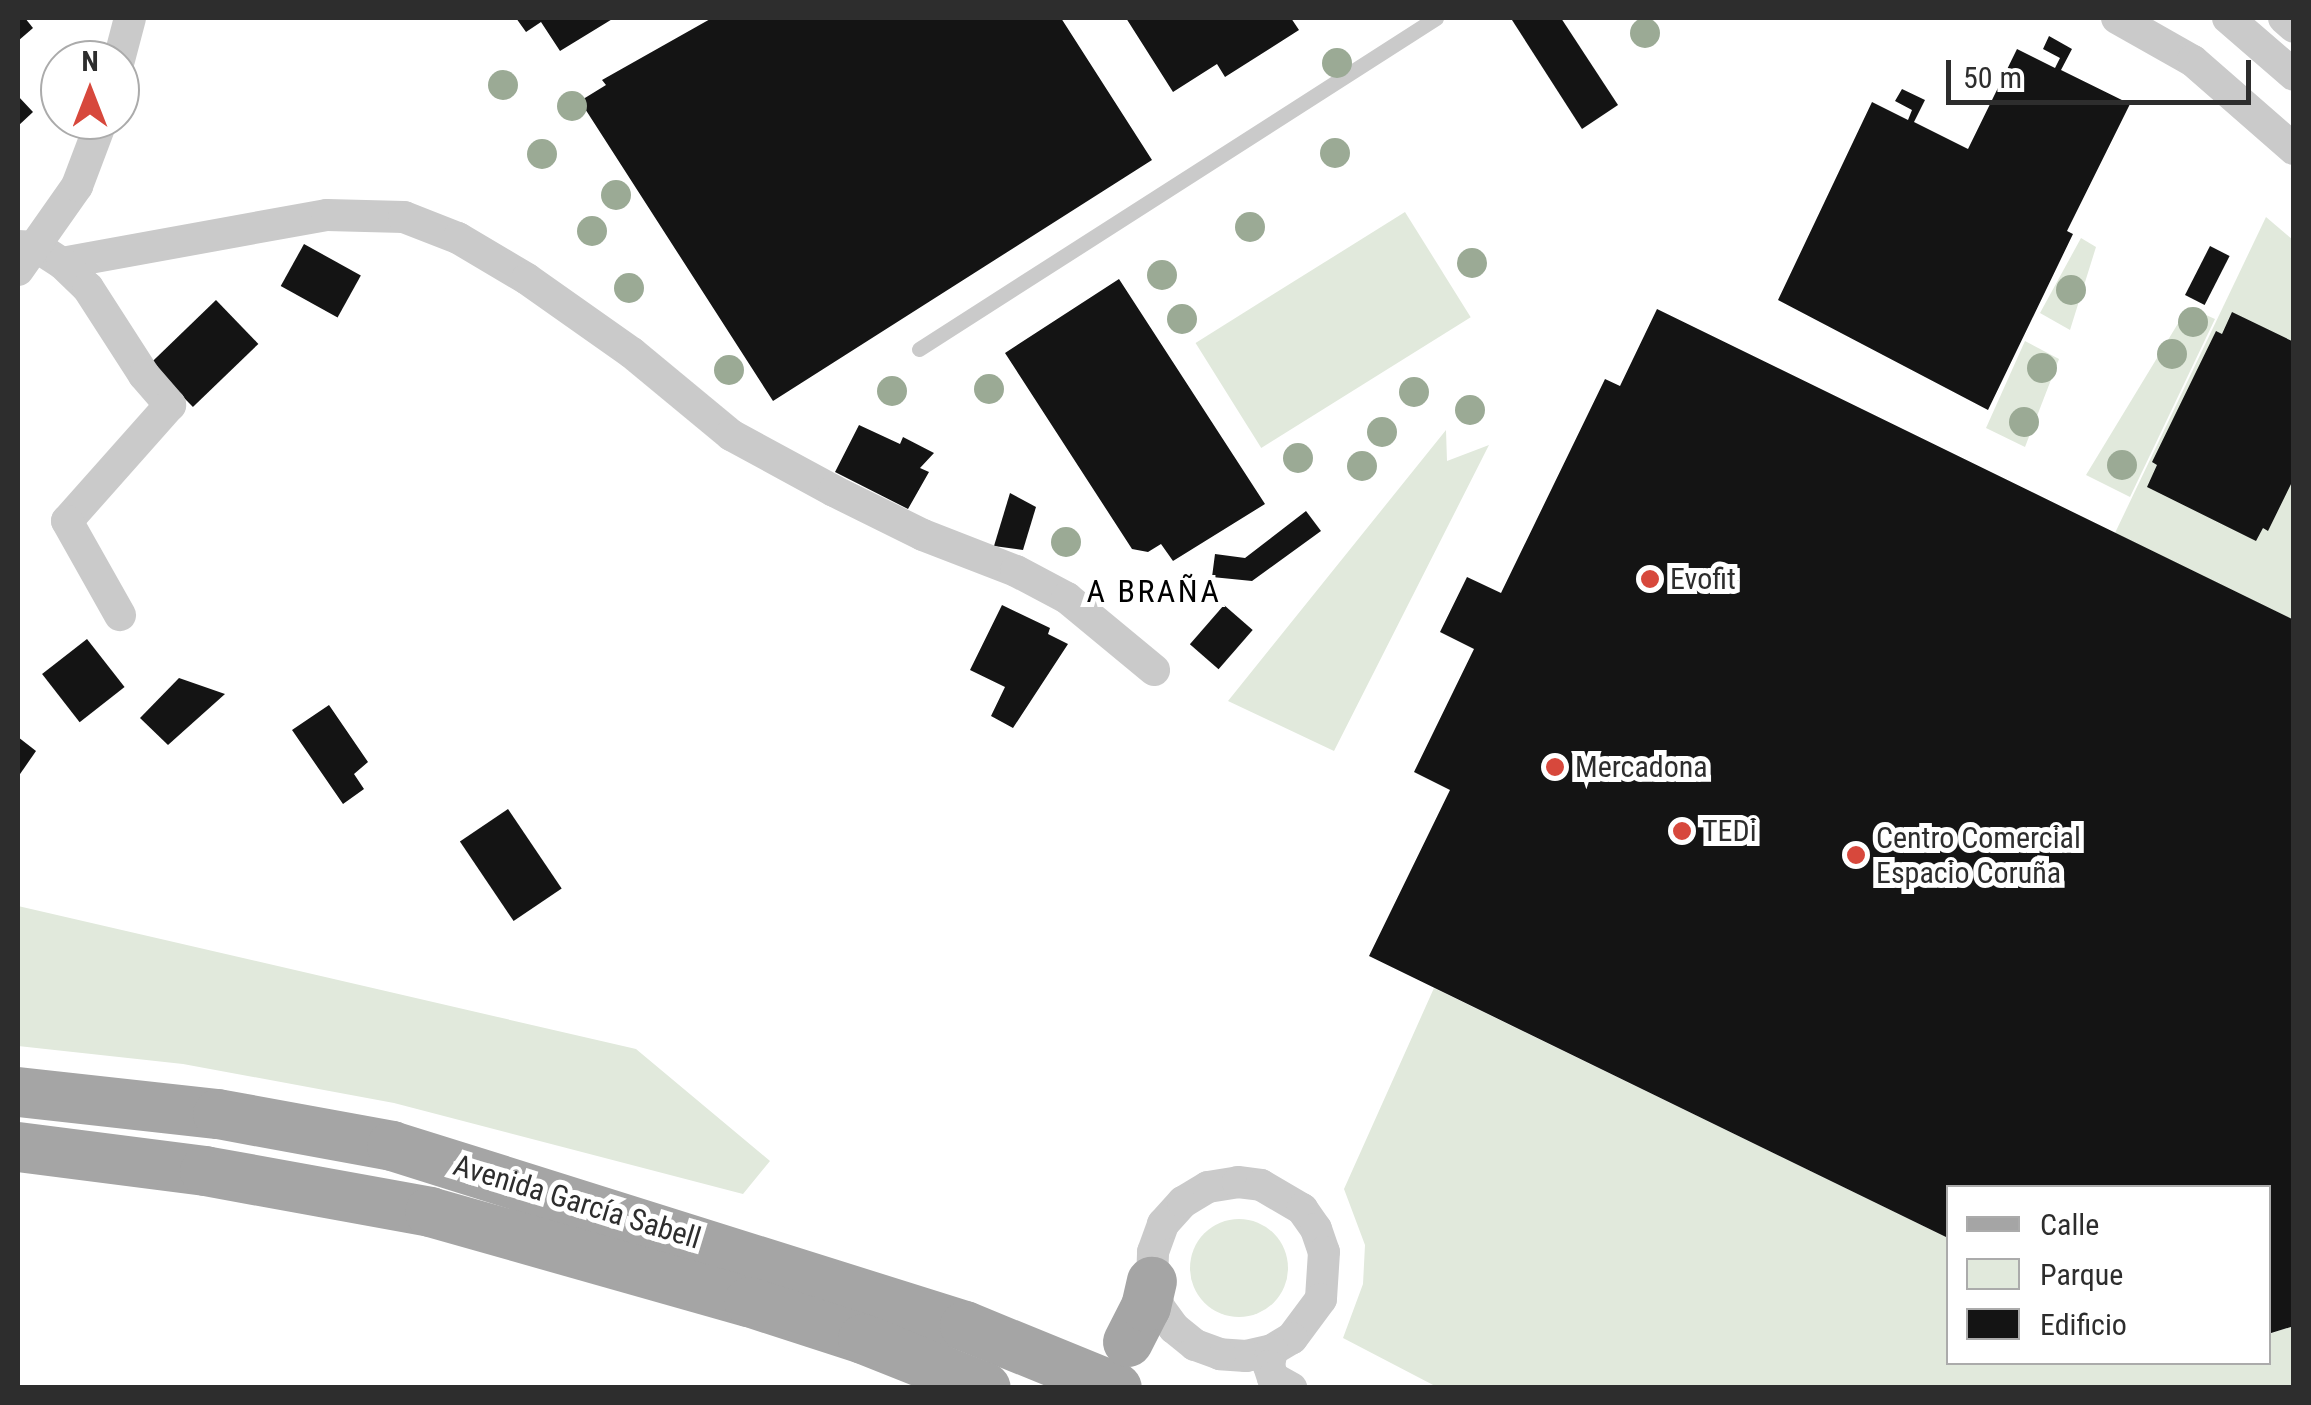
<!DOCTYPE html>
<meta charset="utf-8">
<style>
body{margin:0}
#map{position:relative;width:2311px;height:1405px;overflow:hidden;background:#fff;font-family:"Roboto Condensed",sans-serif}
div>[style]{position:absolute}
.green>*{inset:0;background:#e1e9dc;transform-origin:0 0}
.round{border-radius:50%}
.building>*{inset:0;background:#141414;transform-origin:0 0}
.lane>*{height:15px;margin:-7.5px;padding:0 7.5px;transform-origin:7.5px;border-radius:7.5px;background:#cacaca}
.street>*{height:32px;margin:-16px;padding:0 16px;transform-origin:16px;border-radius:16px;background:#cacaca}
.primary>*{height:50px;margin:-25px;padding:0 25px;transform-origin:25px;border-radius:25px;background:#a5a5a5}
.trees>*{width:30px;height:30px;margin:-15px;border-radius:50%;background:#9baa95}
.dots>*{width:28px;height:28px;translate:-50% -50%;box-sizing:border-box;border:5px solid #fff;border-radius:50%}
span{translate:-50% -50%;white-space:nowrap;text-align:center;line-height:1.15;-webkit-text-stroke:10px #fff;paint-order:stroke}
.poi-label{font-size:30px;color:#2d2d2d}
.left{translate:0 -50%;text-align:left}
.street-label{font-size:30px;color:#2d2d2d}
.neighbourhood-label{font-size:32px;color:#000;letter-spacing:2.5px}
.frame{position:absolute;inset:0;border:20px solid #2d2d2d;pointer-events:none}
.legend{position:absolute;left:1946px;top:1185px;width:325px;height:180px;box-sizing:border-box;background:#fff;border:2px solid #ababab;margin:0;padding:12px 18px;list-style:none;font-size:30px;color:#2d2d2d}
.legend li{display:flex;align-items:center;gap:20px;height:50px}
.legend b{width:50px;border:2px solid #ababab}
.north{position:absolute;left:40px;top:40px;width:100px;height:100px;box-sizing:border-box;background:#fff;border:2px solid #ababab;border-radius:50%;rotate:0deg;font-size:28px;font-weight:700;line-height:40px;text-align:center;color:#2d2d2d}
.north::after{content:'';display:block;margin:auto;width:35px;height:45px;background:#d7483c;clip-path:polygon(50% 0,100% 100%,50% 72%,0 100%)}
.scale{position:absolute;left:1946px;top:60px;width:305px;height:45px;box-sizing:border-box;border:5px solid #2d2d2d;border-top:0;padding-left:12px;font-size:30px;line-height:35px;white-space:nowrap;color:#2d2d2d;-webkit-text-stroke:8px #fff;paint-order:stroke}
</style>
<div id="map">
<div class="green">
<div style="left:1405px;top:212px;width:124px;height:247px;rotate:58deg"></div>
<div style="clip-path:polygon(2266px 217px,2293px 240px,2293px 620px,2115px 533px)"></div>
<div style="clip-path:polygon(2081px 238px,2096px 247px,2070px 330px,2040px 313px)"></div>
<div style="clip-path:polygon(2188px 307px,2215px 319px,2130px 497px,2086px 475px)"></div>
<div style="clip-path:polygon(2025px 341px,2059px 359px,2025px 447px,1986px 428px)"></div>
<div style="clip-path:polygon(1446px 430px,1447px 461px,1489px 445px,1334px 751px,1228px 701px)"></div>
<div style="clip-path:polygon(18px 906px,636px 1049px,770px 1161px,743px 1194px,394px 1103px,183px 1064px,18px 1046px)"></div>
<div style="clip-path:polygon(1434px 988px,1948px 1238px,1948px 1362px,2268px 1362px,2269px 1334px,2293px 1326px,2293px 1387px,1437px 1387px,1343px 1338px,1363px 1284px,1365px 1245px,1344px 1189px)"></div>
<div class="round" style="left:1190px;top:1219px;width:98px;height:98px"></div>
</div>
<div class="building">
<div style="clip-path:polygon(18px 18px,25px 18px,33px 28px,18px 41px)"></div>
<div style="clip-path:polygon(516px 18px,614px 18px,560px 51px,541px 22px,526px 32px)"></div>
<div style="clip-path:polygon(712px 18px,1061px 18px,1152px 160px,773px 401px,580px 101px,606px 85px,602px 80px)"></div>
<div style="clip-path:polygon(1126px 18px,1291px 18px,1299px 30px,1225px 77px,1217px 64px,1173px 92px)"></div>
<div style="clip-path:polygon(1517px 18px,1561px 18px,1618px 105px,1582px 129px,1512px 20px)"></div>
<div style="clip-path:polygon(2049px 36px,2072px 49px,2061px 70px,2130px 104px,2067px 231px,2073px 234px,1988px 410px,1778px 300px,1872px 102px,1908px 120px,1912px 110px,1895px 101px,1902px 89px,1925px 100px,1914px 122px,1968px 149px,2017px 49px,2055px 68px,2060px 58px,2043px 49px)"></div>
<div style="clip-path:polygon(18px 96px,33px 112px,18px 126px)"></div>
<div style="left:304px;top:244px;width:65px;height:48px;rotate:29deg"></div>
<div style="left:2210px;top:246px;width:22px;height:55px;rotate:27deg"></div>
<div style="clip-path:polygon(1119px 279px,1265px 504px,1173px 561px,1161px 544px,1148px 552px,1132px 549px,1005px 353px)"></div>
<div style="left:216px;top:300px;width:61px;height:91px;rotate:46deg"></div>
<div style="clip-path:polygon(1657px 309px,2294px 620px,2294px 1326px,2268px 1334px,2268px 1188px,1948px 1188px,1948px 1238px,1369px 956px,1450px 790px,1414px 772px,1474px 649px,1440px 632px,1467px 577px,1501px 593px,1605px 379px,1620px 386px)"></div>
<div style="clip-path:polygon(2232px 312px,2294px 342px,2294px 478px,2268px 531px,2263px 528px,2256px 541px,2147px 487px,2157px 465px,2152px 462px,2216px 331px,2222px 334px)"></div>
<div style="clip-path:polygon(859px 425px,900px 444px,903px 437px,934px 453px,920px 468px,929px 472px,908px 509px,835px 472px)"></div>
<div style="clip-path:polygon(1010px 493px,1036px 507px,1023px 550px,994px 546px)"></div>
<div style="clip-path:polygon(1306px 511px,1321px 531px,1252px 581px,1212px 577px,1215px 554px,1245px 558px)"></div>
<div style="clip-path:polygon(1002px 605px,1050px 628px,1048px 634px,1068px 644px,1013px 728px,991px 716px,1005px 687px,970px 670px)"></div>
<div style="left:1224px;top:605px;width:38px;height:52px;rotate:41deg"></div>
<div style="left:87px;top:639px;width:61px;height:57px;rotate:52deg"></div>
<div style="clip-path:polygon(179px 678px,225px 694px,168px 745px,140px 718px)"></div>
<div style="clip-path:polygon(329px 705px,368px 762px,354px 774px,364px 789px,343px 804px,292px 730px)"></div>
<div style="clip-path:polygon(18px 737px,36px 751px,18px 777px)"></div>
<div style="left:508px;top:809px;width:96px;height:58px;rotate:56deg"></div>
</div>
<div class="lane">
<div style="left:919px;top:349px;width:614px;rotate:-32.63deg"></div>
</div>
<div class="street">
<div style="left:2117px;top:18px;width:87px;rotate:29.5deg"></div>
<div style="left:2193px;top:61px;width:134px;rotate:41.1deg"></div>
<div style="left:2228px;top:18px;width:87px;rotate:40.8deg"></div>
<div style="left:2284px;top:18px;width:13px;rotate:42deg"></div>
<div style="left:119px;top:60px;width:43px;rotate:-75.3deg"></div>
<div style="left:18px;top:246px;width:19px;rotate:3deg"></div>
<div style="left:37px;top:247px;width:30px;rotate:33deg"></div>
<div style="left:62px;top:263px;width:269px;rotate:-10.3deg"></div>
<div style="left:327px;top:215px;width:77px;rotate:1.5deg"></div>
<div style="left:404px;top:217px;width:58px;rotate:21.3deg"></div>
<div style="left:458px;top:238px;width:80px;rotate:30.7deg"></div>
<div style="left:527px;top:279px;width:128px;rotate:35.2deg"></div>
<div style="left:632px;top:353px;width:129px;rotate:39.6deg"></div>
<div style="left:731px;top:435px;width:117px;rotate:28.5deg"></div>
<div style="left:834px;top:491px;width:99px;rotate:26.3deg"></div>
<div style="left:923px;top:535px;width:100px;rotate:21.2deg"></div>
<div style="left:1016px;top:571px;width:58px;rotate:27.9deg"></div>
<div style="left:1067px;top:598px;width:113px;rotate:39.6deg"></div>
<div style="left:62px;top:263px;width:36px;rotate:44deg"></div>
<div style="left:88px;top:288px;width:103px;rotate:57.2deg"></div>
<div style="left:144px;top:375px;width:40px;rotate:49deg"></div>
<div style="left:170px;top:405px;width:155px;rotate:131.6deg"></div>
<div style="left:67px;top:521px;width:108px;rotate:60.6deg"></div>
<div style="left:18px;top:270px;width:103px;rotate:-54.9deg"></div>
<div style="left:77px;top:186px;width:71px;rotate:-69.3deg"></div>
<div style="left:1272px;top:1350px;width:27px;rotate:167deg"></div>
<div style="left:1246px;top:1356px;width:26px;rotate:-176deg"></div>
<div style="left:1220px;top:1354px;width:27px;rotate:-160deg"></div>
<div style="left:1195px;top:1345px;width:27px;rotate:-141deg"></div>
<div style="left:1174px;top:1328px;width:26px;rotate:-126deg"></div>
<div style="left:1159px;top:1307px;width:26px;rotate:-106deg"></div>
<div style="left:1152px;top:1282px;width:30px;rotate:-88deg"></div>
<div style="left:1153px;top:1252px;width:30px;rotate:-70deg"></div>
<div style="left:1163px;top:1224px;width:30px;rotate:-48deg"></div>
<div style="left:1183px;top:1202px;width:29px;rotate:-31deg"></div>
<div style="left:1208px;top:1187px;width:30px;rotate:-9deg"></div>
<div style="left:1238px;top:1182px;width:23px;rotate:7deg"></div>
<div style="left:1261px;top:1185px;width:48px;rotate:30.3deg"></div>
<div style="left:1302px;top:1209px;width:24px;rotate:55deg"></div>
<div style="left:1316px;top:1229px;width:24px;rotate:71deg"></div>
<div style="left:1324px;top:1252px;width:47px;rotate:93.7deg"></div>
<div style="left:1321px;top:1299px;width:49px;rotate:126.6deg"></div>
<div style="left:1292px;top:1338px;width:23px;rotate:149deg"></div>
<div style="left:1272px;top:1350px;width:16px;rotate:101deg"></div>
<div style="left:1269px;top:1366px;width:13px;rotate:72deg"></div>
<div style="left:1273px;top:1378px;width:21px;rotate:29deg"></div>
</div>
<div class="primary">
<div style="left:18px;top:1092px;width:201px;rotate:6.3deg"></div>
<div style="left:218px;top:1114px;width:177px;rotate:10.4deg"></div>
<div style="left:392px;top:1146px;width:601px;rotate:17.44deg"></div>
<div style="left:965px;top:1326px;width:164px;rotate:22.2deg"></div>
<div style="left:18px;top:1147px;width:189px;rotate:7.3deg"></div>
<div style="left:205px;top:1171px;width:229px;rotate:10.3deg"></div>
<div style="left:430px;top:1212px;width:331px;rotate:15.8deg"></div>
<div style="left:749px;top:1302px;width:120px;rotate:18deg"></div>
<div style="left:863px;top:1339px;width:132px;rotate:21.7deg"></div>
<div style="left:1128px;top:1342px;width:39px;rotate:-63deg"></div>
<div style="left:1146px;top:1307px;width:26px;rotate:-77deg"></div>
</div>
<div class="trees">
<div style="left:1645px;top:33px"></div>
<div style="left:1337px;top:63px"></div>
<div style="left:503px;top:85px"></div>
<div style="left:572px;top:106px"></div>
<div style="left:1335px;top:153px"></div>
<div style="left:542px;top:154px"></div>
<div style="left:616px;top:195px"></div>
<div style="left:1250px;top:227px"></div>
<div style="left:592px;top:231px"></div>
<div style="left:1472px;top:263px"></div>
<div style="left:1162px;top:275px"></div>
<div style="left:629px;top:288px"></div>
<div style="left:2071px;top:290px"></div>
<div style="left:1182px;top:319px"></div>
<div style="left:2193px;top:322px"></div>
<div style="left:2172px;top:354px"></div>
<div style="left:2042px;top:368px"></div>
<div style="left:729px;top:370px"></div>
<div style="left:989px;top:389px"></div>
<div style="left:892px;top:391px"></div>
<div style="left:1414px;top:392px"></div>
<div style="left:1470px;top:410px"></div>
<div style="left:2024px;top:422px"></div>
<div style="left:1382px;top:432px"></div>
<div style="left:1298px;top:458px"></div>
<div style="left:2122px;top:465px"></div>
<div style="left:1362px;top:466px"></div>
<div style="left:1066px;top:542px"></div>
</div>
<div class="dots">
<div style="left:1650px;top:579px;background:#d7483c"></div>
<div style="left:1555px;top:767px;background:#d7483c"></div>
<div style="left:1682px;top:831px;background:#d7483c"></div>
<div style="left:1856px;top:855px;background:#d7483c"></div>
</div>
<div class="poi-label">
<span class="left" style="left:1670px;top:579px">Evofit</span>
<span class="left" style="left:1575px;top:767px">Mercadona</span>
<span class="left" style="left:1702px;top:831px">TEDi</span>
<span class="left" style="left:1876px;top:855px">Centro Comercial<br>Espacio Coruña</span>
</div>
<div class="street-label">
<span style="left:577px;top:1202px;rotate:17deg">Avenida García Sabell</span>
</div>
<div class="neighbourhood-label">
<span style="left:1154px;top:591px">A BRAÑA</span>
</div>
<div class="frame"></div>
<ul class="legend">
<li><b style="height:12px;background:#a5a5a5"></b>Calle</li>
<li><b style="height:28px;background:#e1e9dc"></b>Parque</li>
<li><b style="height:28px;background:#141414"></b>Edificio</li>
</ul>
<div class="north">N</div>
<div class="scale">50 m</div>
</div>
